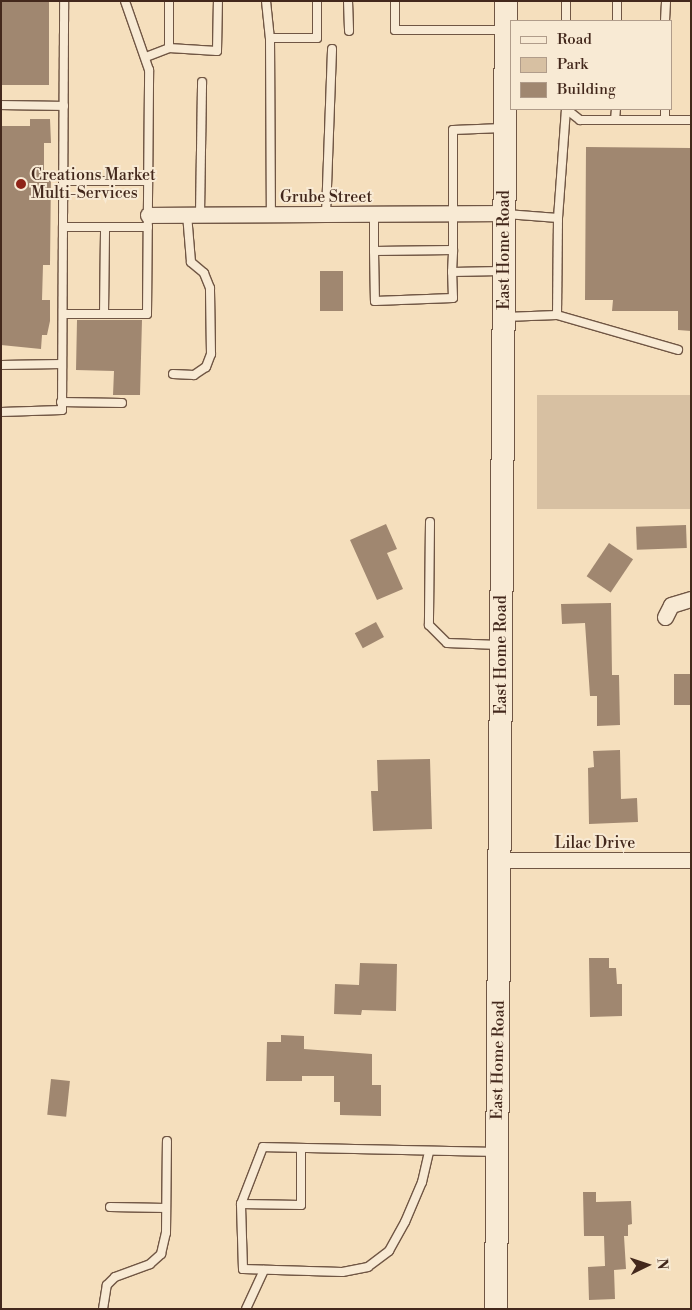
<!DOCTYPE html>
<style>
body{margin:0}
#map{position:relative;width:692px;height:1310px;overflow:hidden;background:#f5dfbd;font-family:"Libre Bodoni",serif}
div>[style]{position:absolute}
.green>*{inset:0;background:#d7c0a2;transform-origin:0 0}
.building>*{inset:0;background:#a08770;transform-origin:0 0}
.roads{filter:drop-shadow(1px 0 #705644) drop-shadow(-1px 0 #705644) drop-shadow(0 1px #705644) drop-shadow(0 -1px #705644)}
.lane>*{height:8px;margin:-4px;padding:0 4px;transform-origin:4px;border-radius:4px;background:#f8ead4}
.street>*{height:15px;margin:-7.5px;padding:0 7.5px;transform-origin:7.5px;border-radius:7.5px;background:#f8ead4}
.secondary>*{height:22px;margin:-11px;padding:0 11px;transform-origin:11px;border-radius:11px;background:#f8ead4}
.dots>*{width:14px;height:14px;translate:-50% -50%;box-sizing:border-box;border:2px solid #f8ead4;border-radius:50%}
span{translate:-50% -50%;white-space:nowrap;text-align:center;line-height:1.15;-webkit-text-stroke:4px #f8ead4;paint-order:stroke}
.poi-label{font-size:16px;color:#43281c}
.left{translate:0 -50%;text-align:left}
.street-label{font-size:16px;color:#43281c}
.frame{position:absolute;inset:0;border:2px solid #43281c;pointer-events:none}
.legend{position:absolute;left:510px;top:20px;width:162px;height:90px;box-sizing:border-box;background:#f8ead4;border:1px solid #b09c8a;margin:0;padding:6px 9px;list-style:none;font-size:15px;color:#43281c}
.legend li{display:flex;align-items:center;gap:10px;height:25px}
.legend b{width:25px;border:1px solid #b09c8a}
.north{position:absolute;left:622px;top:1240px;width:50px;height:50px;-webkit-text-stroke:4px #f8ead4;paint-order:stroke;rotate:86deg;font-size:14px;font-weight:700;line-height:20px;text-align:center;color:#43281c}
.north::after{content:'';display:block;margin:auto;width:18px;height:22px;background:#43281c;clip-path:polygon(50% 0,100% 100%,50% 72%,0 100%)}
</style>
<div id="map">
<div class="green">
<div style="left:537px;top:395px;width:154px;height:114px"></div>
</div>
<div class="building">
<div style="left:1px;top:1px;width:48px;height:84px"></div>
<div style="clip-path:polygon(30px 119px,50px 119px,51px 143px,44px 143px,44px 174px,51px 174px,50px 265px,43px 265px,42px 300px,50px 300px,50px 321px,47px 335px,42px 335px,41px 349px,1px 345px,1px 126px,30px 126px)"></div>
<div style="clip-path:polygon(586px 147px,691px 148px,691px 331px,678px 330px,678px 311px,612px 311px,613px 300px,585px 300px)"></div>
<div style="left:320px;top:271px;width:23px;height:40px"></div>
<div style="clip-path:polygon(77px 320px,142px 320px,140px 395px,113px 395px,114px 371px,76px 370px)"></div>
<div style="clip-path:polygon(386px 524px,397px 549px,387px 553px,403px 589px,377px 600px,350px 540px)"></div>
<div style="left:686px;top:525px;width:23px;height:50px;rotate:88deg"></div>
<div style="left:609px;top:543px;width:29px;height:40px;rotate:34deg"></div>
<div style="clip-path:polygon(611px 603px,612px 675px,619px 675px,620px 725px,597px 726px,597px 696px,590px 696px,585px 623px,562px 624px,561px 604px)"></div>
<div style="left:376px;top:622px;width:17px;height:24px;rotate:62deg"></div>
<div style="left:691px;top:674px;width:31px;height:17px;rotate:90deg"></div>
<div style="clip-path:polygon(620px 750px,621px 799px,637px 798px,638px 822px,589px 824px,588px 768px,594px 767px,593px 751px)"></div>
<div style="clip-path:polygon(430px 759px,432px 829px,373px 831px,371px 791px,378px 791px,377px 760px)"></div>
<div style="clip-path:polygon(589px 958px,609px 958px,609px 968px,616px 968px,617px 984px,622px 984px,622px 1016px,590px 1017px)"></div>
<div style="clip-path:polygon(360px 963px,397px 964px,396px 1011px,362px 1010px,361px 1015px,334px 1014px,335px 984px,359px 985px)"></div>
<div style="clip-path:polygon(281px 1035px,304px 1036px,304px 1049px,372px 1054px,372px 1085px,381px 1085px,381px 1116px,340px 1115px,340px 1102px,334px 1102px,334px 1076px,302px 1076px,302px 1081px,266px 1081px,267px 1042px,281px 1042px)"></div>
<div style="left:51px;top:1079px;width:19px;height:36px;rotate:6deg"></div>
<div style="clip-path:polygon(583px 1192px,596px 1192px,596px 1202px,631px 1201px,632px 1224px,628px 1225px,628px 1236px,624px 1236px,626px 1269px,614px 1270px,615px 1299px,589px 1300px,588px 1267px,605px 1266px,604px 1236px,584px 1236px)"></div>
</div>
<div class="roads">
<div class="lane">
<div style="left:169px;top:1px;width:47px;rotate:90deg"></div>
<div style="left:169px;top:48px;width:48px;rotate:3.6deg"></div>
<div style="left:217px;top:51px;width:50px;rotate:-88.9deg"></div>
<div style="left:266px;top:1px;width:37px;rotate:84deg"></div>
<div style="left:270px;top:38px;width:176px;rotate:89.7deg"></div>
<div style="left:348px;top:1px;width:30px;rotate:88deg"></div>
<div style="left:395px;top:1px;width:29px;rotate:90deg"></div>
<div style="left:395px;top:30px;width:109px"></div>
<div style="left:566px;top:1px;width:20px;rotate:90deg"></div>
<div style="left:617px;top:21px;width:20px;rotate:-90deg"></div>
<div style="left:665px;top:21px;width:20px;rotate:-87deg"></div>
<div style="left:270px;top:38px;width:47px"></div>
<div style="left:317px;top:38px;width:37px;rotate:-90deg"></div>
<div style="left:146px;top:57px;width:25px;rotate:-21deg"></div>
<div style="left:1px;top:105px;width:63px;rotate:0.9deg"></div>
<div style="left:566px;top:109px;width:18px;rotate:38deg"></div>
<div style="left:580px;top:120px;width:111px"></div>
<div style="left:615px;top:120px;width:11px;rotate:-85deg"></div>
<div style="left:665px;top:120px;width:11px;rotate:-90deg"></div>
<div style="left:63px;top:181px;width:85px"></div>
<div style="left:200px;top:214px;width:132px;rotate:-89.1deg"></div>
<div style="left:326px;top:214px;width:165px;rotate:-87.9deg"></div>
<div style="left:374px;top:214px;width:37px;rotate:90deg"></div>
<div style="left:506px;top:214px;width:52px;rotate:4.4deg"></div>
<div style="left:558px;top:218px;width:108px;rotate:-85.8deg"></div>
<div style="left:63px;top:227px;width:85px"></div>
<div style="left:453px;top:250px;width:120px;rotate:-90deg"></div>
<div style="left:453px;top:130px;width:50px;rotate:-2.3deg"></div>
<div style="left:452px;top:272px;width:22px;rotate:-87deg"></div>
<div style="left:453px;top:250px;width:79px;rotate:179.3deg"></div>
<div style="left:374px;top:251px;width:50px;rotate:88.9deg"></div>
<div style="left:375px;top:301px;width:78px;rotate:-2.2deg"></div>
<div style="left:453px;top:298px;width:26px;rotate:-92deg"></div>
<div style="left:452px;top:272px;width:49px;rotate:-1.2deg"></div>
<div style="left:63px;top:314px;width:84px"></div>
<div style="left:147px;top:314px;width:244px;rotate:-89.5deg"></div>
<div style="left:149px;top:70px;width:73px;rotate:-109.2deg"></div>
<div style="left:104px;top:314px;width:87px;rotate:-89.3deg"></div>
<div style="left:557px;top:315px;width:126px;rotate:16.1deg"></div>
<div style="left:505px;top:317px;width:52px;rotate:-2.2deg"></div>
<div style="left:557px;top:315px;width:97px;rotate:-89.4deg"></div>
<div style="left:1px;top:365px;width:61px;rotate:-0.9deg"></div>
<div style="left:173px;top:374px;width:21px;rotate:3deg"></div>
<div style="left:194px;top:375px;width:14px;rotate:-34deg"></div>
<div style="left:206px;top:367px;width:14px;rotate:-69deg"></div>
<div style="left:211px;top:354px;width:66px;rotate:-90.9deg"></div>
<div style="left:210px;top:288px;width:16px;rotate:-112deg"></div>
<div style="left:204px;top:273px;width:17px;rotate:-140deg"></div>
<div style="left:191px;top:262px;width:48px;rotate:-94.8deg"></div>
<div style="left:61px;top:402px;width:61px;rotate:0.9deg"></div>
<div style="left:1px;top:412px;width:61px;rotate:-1.9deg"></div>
<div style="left:62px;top:410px;width:409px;rotate:-89.7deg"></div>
<div style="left:430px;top:522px;width:103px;rotate:90.6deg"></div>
<div style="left:429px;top:625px;width:25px;rotate:45deg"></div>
<div style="left:447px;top:643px;width:52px;rotate:2.2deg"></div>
<div style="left:429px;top:1152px;width:31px;rotate:103deg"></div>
<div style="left:422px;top:1182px;width:43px;rotate:113deg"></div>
<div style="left:405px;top:1222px;width:33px;rotate:119deg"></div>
<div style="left:389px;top:1251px;width:26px;rotate:143deg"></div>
<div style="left:368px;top:1267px;width:26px;rotate:169deg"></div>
<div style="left:342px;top:1272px;width:99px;rotate:-178.3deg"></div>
<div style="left:243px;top:1269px;width:65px;rotate:-91.8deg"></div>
<div style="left:241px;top:1204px;width:61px;rotate:-68.9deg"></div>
<div style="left:263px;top:1147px;width:231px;rotate:1.2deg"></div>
<div style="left:241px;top:1204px;width:60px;rotate:1deg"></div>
<div style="left:301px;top:1205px;width:57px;rotate:-90deg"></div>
<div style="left:110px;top:1207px;width:56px;rotate:1deg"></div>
<div style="left:103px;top:1309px;width:24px;rotate:-81deg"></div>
<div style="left:107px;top:1285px;width:11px;rotate:-45deg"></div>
<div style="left:115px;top:1277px;width:37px;rotate:-20deg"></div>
<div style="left:150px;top:1264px;width:15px;rotate:-42deg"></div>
<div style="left:161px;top:1254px;width:22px;rotate:-77deg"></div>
<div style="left:166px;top:1233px;width:92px;rotate:-89.4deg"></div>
<div style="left:246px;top:1309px;width:43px;rotate:-65.2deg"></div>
</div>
<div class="street">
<div style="left:148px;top:215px;width:356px;rotate:-0.3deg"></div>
<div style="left:665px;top:617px;width:13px;rotate:-63deg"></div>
<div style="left:671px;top:605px;width:21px;rotate:-17deg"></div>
<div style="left:500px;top:860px;width:191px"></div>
</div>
<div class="secondary">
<div style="left:496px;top:1309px;width:1308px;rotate:-89.56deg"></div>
</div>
</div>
<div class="dots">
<div style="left:21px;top:184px;background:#8f2418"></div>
</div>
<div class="poi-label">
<span class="left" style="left:31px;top:184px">Creations Market<br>Multi-Services</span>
</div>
<div class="street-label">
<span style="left:326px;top:197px">Grube Street</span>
<span style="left:504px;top:250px;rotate:-90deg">East Home Road</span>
<span style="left:501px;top:655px;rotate:-90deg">East Home Road</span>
<span style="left:595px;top:843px">Lilac Drive</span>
<span style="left:498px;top:1060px;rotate:-89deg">East Home Road</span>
</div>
<div class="frame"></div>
<ul class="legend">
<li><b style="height:6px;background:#f8ead4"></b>Road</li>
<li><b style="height:14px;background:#d7c0a2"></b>Park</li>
<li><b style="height:14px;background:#a08770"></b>Building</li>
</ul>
<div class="north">N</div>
</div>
